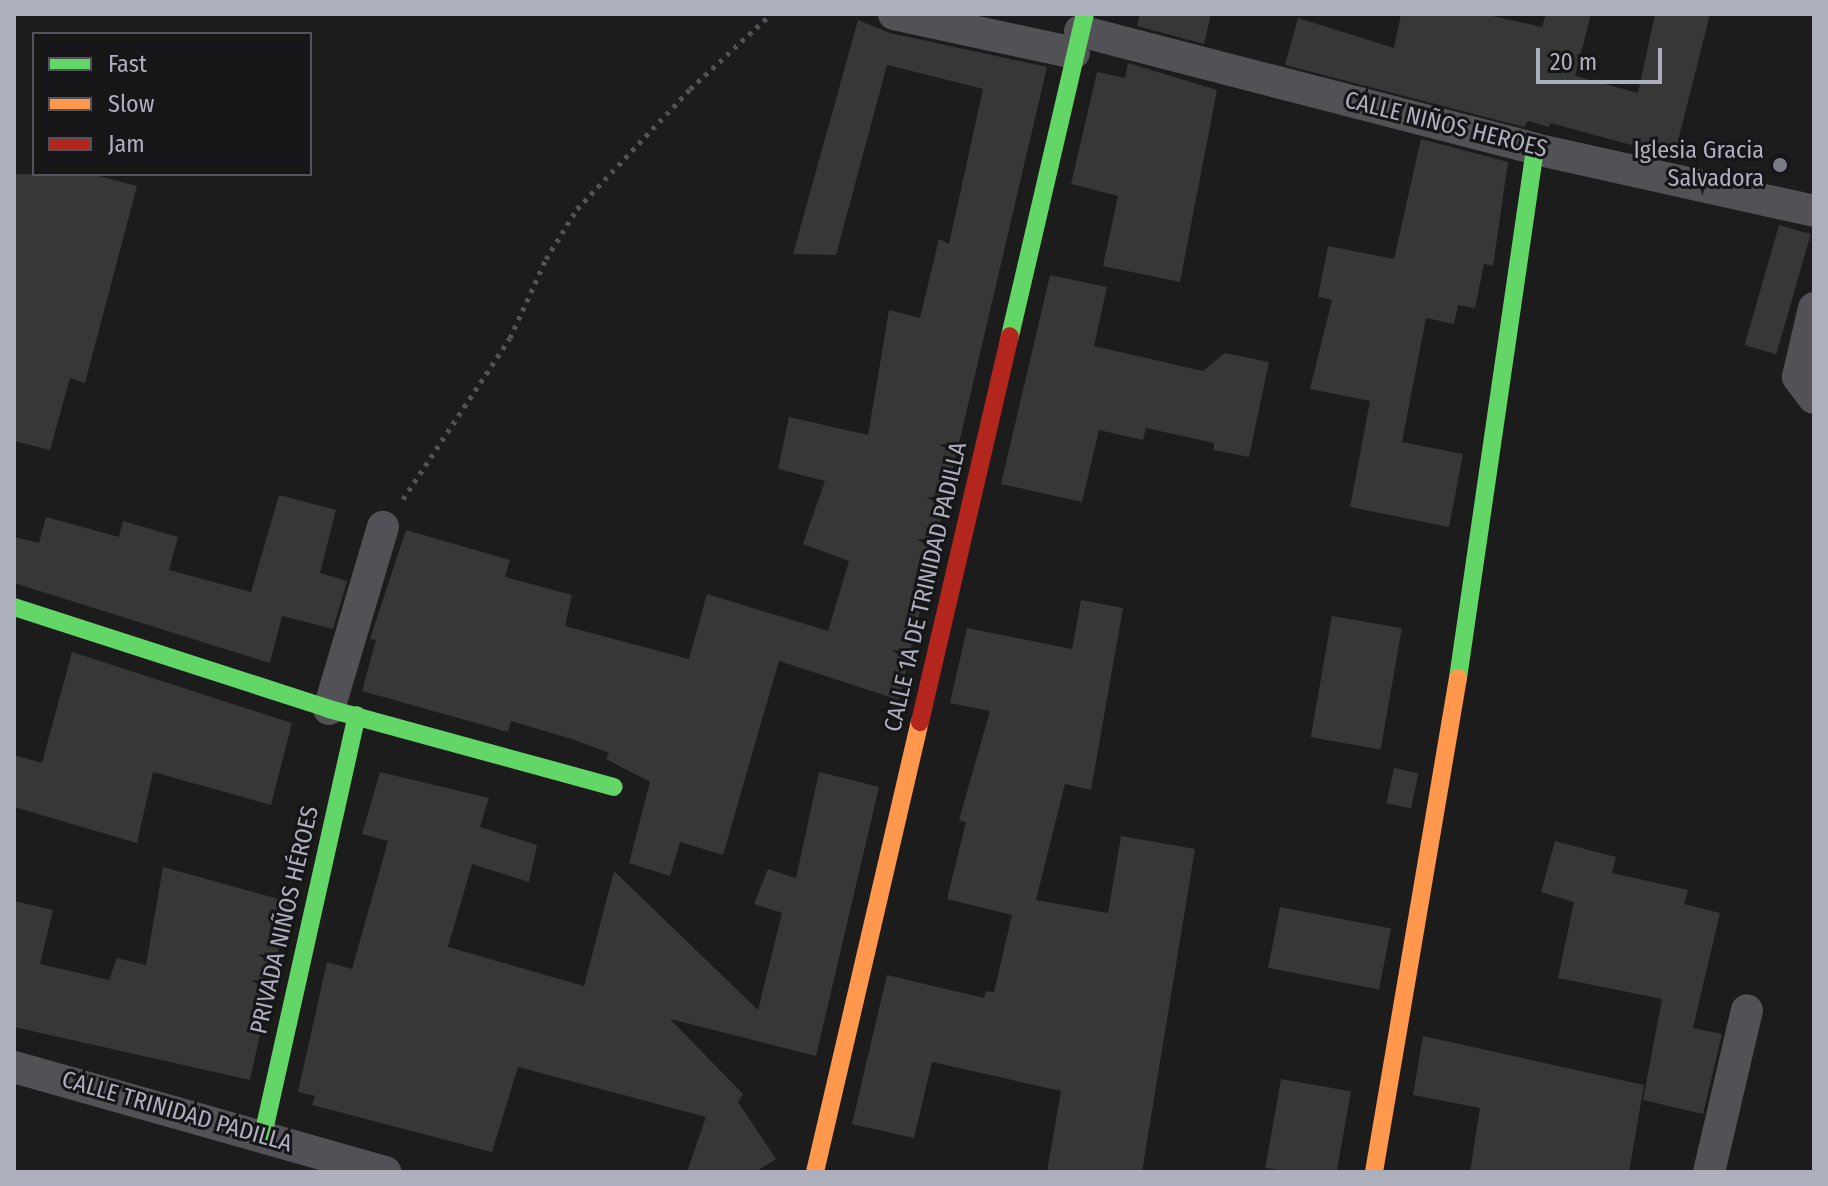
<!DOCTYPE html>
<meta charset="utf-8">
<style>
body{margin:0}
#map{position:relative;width:1828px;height:1186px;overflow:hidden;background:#1c1c1c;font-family:"Fira Sans Condensed",sans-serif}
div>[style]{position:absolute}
.building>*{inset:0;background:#373738;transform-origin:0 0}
.path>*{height:5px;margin-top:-2.5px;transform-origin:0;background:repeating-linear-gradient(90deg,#525257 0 4px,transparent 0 10px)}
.street>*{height:32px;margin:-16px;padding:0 16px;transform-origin:16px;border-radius:16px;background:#525156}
.fast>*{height:18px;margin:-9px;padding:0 9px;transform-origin:9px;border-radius:9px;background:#63d668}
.slow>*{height:18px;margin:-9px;padding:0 9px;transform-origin:9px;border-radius:9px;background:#ff974d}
.jam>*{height:18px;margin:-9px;padding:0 9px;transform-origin:9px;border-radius:9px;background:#b3261e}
.dots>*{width:22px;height:22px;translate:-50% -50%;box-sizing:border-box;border:4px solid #161518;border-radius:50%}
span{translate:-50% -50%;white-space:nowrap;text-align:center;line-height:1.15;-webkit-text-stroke:6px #161518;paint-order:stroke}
.street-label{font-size:24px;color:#adafbd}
.poi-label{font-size:24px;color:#adafbd}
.right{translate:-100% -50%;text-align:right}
.frame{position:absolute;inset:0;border:16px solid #adafbd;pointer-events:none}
.legend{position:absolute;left:32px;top:32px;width:280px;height:144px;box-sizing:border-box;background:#161518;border:2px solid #52535a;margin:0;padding:10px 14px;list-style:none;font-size:24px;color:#adafbd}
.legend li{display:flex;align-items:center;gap:16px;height:40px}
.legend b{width:40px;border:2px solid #52535a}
.scale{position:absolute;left:1536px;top:48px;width:126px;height:36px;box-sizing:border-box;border:4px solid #adafbd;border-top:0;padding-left:10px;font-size:24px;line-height:28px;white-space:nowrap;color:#adafbd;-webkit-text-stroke:6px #161518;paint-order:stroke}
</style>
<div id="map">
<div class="building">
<div style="clip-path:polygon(1140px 14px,1211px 14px,1204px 44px,1137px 26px)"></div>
<div style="clip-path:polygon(1401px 14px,1484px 14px,1542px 27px,1546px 14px,1591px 14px,1575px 76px,1638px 93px,1655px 14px,1710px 14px,1676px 149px,1656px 144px,1654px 151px,1550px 123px,1549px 127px,1528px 121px,1524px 127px,1285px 65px,1298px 18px,1394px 48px)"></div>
<div style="clip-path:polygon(858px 20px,890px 33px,1047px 67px,899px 700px,779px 661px,723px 855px,680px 842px,670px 876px,629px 863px,650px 782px,606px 759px,609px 753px,575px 740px,511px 721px,508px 732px,362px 691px,376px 640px,370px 639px,406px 530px,510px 560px,505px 577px,572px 595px,565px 626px,689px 659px,707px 594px,828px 631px,849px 561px,803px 544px,825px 481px,778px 469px,789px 417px,868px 435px,889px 310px,920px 318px,939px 239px,949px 244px,983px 89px,887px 65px,836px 255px,793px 254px)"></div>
<div style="clip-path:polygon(1128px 63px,1217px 90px,1180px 282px,1103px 266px,1118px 196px,1071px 184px,1097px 72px,1125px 78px)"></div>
<div style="clip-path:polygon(1421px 139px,1508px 162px,1493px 266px,1484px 264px,1475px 308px,1458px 305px,1454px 324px,1426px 318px,1402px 442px,1463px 454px,1449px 527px,1350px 507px,1370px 401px,1310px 389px,1332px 300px,1318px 297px,1328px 246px,1394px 259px)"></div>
<div style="clip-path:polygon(14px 174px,91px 174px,137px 186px,85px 383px,70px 378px,50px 450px,14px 441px)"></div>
<div style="left:1779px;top:225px;width:33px;height:125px;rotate:16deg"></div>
<div style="clip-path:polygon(1050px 275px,1107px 287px,1094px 346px,1203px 371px,1225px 353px,1269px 362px,1249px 457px,1214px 450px,1214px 443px,1146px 428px,1143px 440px,1099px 430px,1082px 502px,1001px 484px)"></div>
<div style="clip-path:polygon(279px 495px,336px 510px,320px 573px,347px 581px,333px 629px,282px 616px,270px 663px,14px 583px,14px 537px,39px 543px,46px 517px,119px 537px,123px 521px,178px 537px,169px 570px,251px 592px)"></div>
<div style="clip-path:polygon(1081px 600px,1123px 608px,1091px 790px,1065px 784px,1036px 900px,1108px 913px,1121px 836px,1195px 849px,1142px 1172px,1047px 1172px,1061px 1091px,932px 1062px,914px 1138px,852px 1124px,887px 975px,984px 998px,986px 991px,994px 992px,1012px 915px,947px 899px,966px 822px,959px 820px,990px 711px,950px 703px,967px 628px,1072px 649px)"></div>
<div style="left:1332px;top:616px;width:71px;height:123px;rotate:10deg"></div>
<div style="clip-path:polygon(72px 652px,292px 723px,271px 805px,153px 772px,137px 843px,14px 807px,14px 755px,42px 763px)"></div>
<div style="left:1394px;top:768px;width:25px;height:36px;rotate:12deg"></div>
<div style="clip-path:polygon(380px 772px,489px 798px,480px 827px,537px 845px,529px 882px,472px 864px,448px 947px,584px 986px,614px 871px,758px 1010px,782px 913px,754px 904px,768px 869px,796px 878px,819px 772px,879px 787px,816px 1056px,670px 1019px,743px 1094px,738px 1102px,776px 1159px,755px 1172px,687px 1172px,706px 1117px,518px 1067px,492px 1152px,312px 1105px,315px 1096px,298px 1092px,327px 962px,352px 969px,388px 841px,362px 834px)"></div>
<div style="clip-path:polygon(1555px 841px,1616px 857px,1612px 873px,1688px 890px,1684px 904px,1720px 913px,1693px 1028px,1722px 1034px,1703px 1114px,1643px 1100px,1662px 999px,1558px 978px,1574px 902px,1541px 892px)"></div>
<div style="clip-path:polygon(163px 867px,289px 902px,250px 1080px,14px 1027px,14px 901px,53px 910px,40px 964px,109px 980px,117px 958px,146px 965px)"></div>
<div style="left:1280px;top:907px;width:113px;height:62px;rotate:11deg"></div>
<div style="clip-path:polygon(1423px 1036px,1644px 1085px,1629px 1172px,1470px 1172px,1480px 1108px,1413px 1095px)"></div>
<div style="left:1281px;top:1079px;width:71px;height:90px;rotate:10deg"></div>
</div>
<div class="path">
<div style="left:403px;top:499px;width:193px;rotate:-56.4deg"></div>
<div style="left:510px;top:338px;width:87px;rotate:-65.5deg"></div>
<div style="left:546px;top:259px;width:59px;rotate:-58.2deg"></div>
<div style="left:577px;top:209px;width:165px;rotate:-46.7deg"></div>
<div style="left:690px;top:89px;width:110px;rotate:-42.8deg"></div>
</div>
<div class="street">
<div style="left:894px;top:14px;width:184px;rotate:12.2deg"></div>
<div style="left:1080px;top:31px;width:470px;rotate:14.5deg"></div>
<div style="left:1535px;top:149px;width:286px;rotate:12.5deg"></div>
<div style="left:1814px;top:308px;width:71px;rotate:103.1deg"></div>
<div style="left:1798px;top:377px;width:26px;rotate:53deg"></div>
<div style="left:329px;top:709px;width:190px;rotate:-73.5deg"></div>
<div style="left:14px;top:1067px;width:386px;rotate:15.8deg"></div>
<div style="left:1709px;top:1172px;width:166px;rotate:-76.8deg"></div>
</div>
<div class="fast">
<div style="left:1010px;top:336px;width:331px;rotate:-76.9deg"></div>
<div style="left:14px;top:607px;width:331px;rotate:17.9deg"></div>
<div style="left:329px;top:709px;width:295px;rotate:15.3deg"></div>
<div style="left:1458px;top:678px;width:535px;rotate:-81.72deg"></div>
<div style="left:263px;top:1135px;width:430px;rotate:-77.4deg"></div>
</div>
<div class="slow">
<div style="left:815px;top:1172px;width:462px;rotate:-76.9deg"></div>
<div style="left:1374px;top:1172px;width:501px;rotate:-80.35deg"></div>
</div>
<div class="jam">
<div style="left:920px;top:722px;width:396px;rotate:-76.9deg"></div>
</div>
<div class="dots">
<div style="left:1780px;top:165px;background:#7a7c85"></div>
</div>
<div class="street-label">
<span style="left:1446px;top:125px;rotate:14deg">CALLE NIÑOS HEROES</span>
<span style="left:926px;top:587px;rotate:-77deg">CALLE 1A DE TRINIDAD PADILLA</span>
<span style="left:285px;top:920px;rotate:-77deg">PRIVADA NIÑOS HÉROES</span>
<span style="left:177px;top:1112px;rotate:16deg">CALLE TRINIDAD PADILLA</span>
</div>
<div class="poi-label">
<span class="right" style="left:1764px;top:165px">Iglesia Gracia<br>Salvadora</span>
</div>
<div class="frame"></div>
<ul class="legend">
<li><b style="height:10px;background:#63d668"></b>Fast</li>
<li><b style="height:10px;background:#ff974d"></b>Slow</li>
<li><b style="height:10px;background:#b3261e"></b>Jam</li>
</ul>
<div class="scale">20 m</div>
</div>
